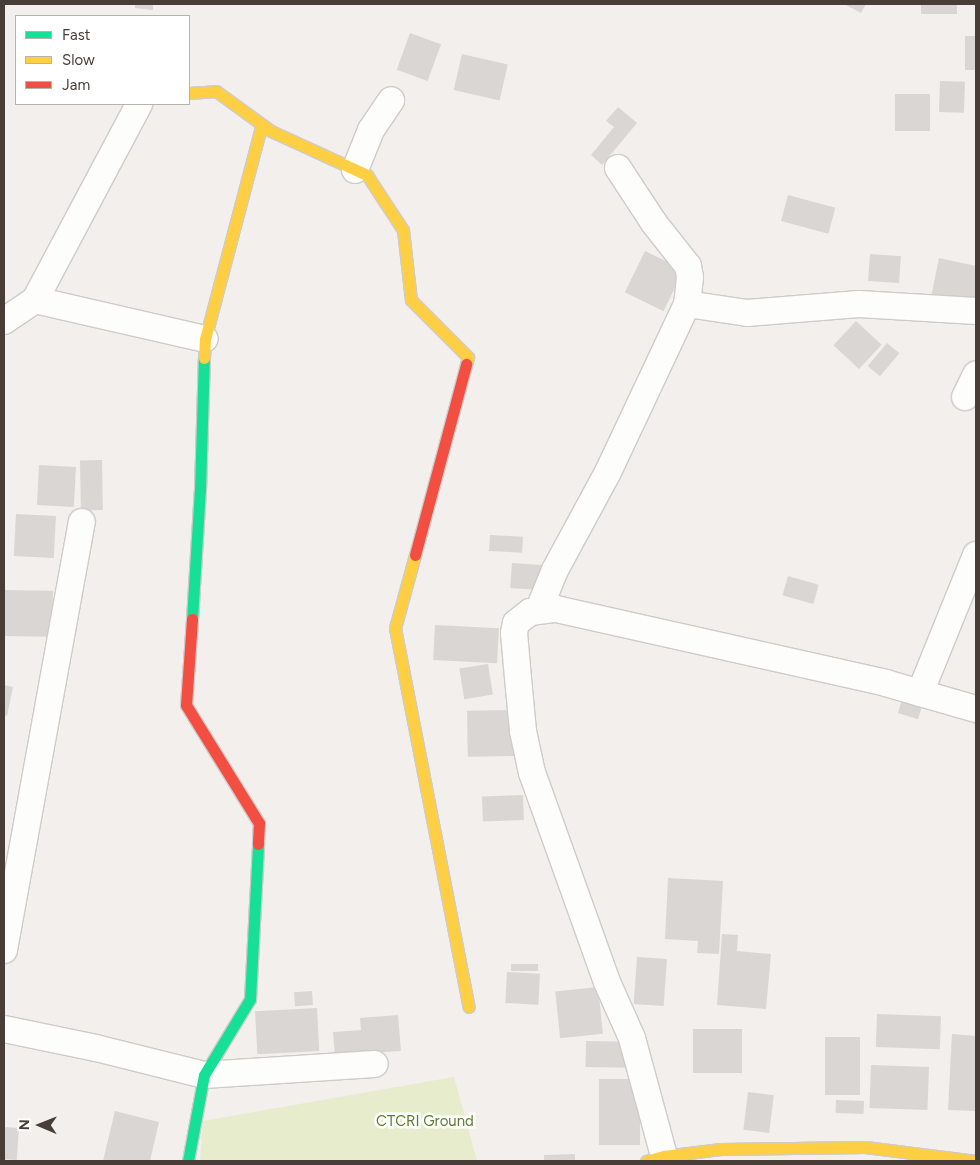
<!DOCTYPE html>
<style>
body{margin:0}
#map{position:relative;width:980px;height:1165px;overflow:hidden;background:#f2efec;font-family:Figtree,sans-serif}
div>[style]{position:absolute}
.green>*{inset:0;background:#e6eccc}
.building>*{inset:0;background:#dad6d3;transform-origin:0 0}
.roads{filter:drop-shadow(1px 0 #cfcbc8) drop-shadow(-1px 0 #cfcbc8) drop-shadow(0 1px #cfcbc8) drop-shadow(0 -1px #cfcbc8)}
.street>*{height:26px;margin:-13px;padding:0 13px;transform-origin:13px;border-radius:13px;background:#fdfdfc}
.fast>*{height:11px;margin:-5.5px;padding:0 5.5px;transform-origin:5.5px;border-radius:5.5px;background:#16e098}
.slow>*{height:11px;margin:-5.5px;padding:0 5.5px;transform-origin:5.5px;border-radius:5.5px;background:#ffcf43}
.jam>*{height:11px;margin:-5.5px;padding:0 5.5px;transform-origin:5.5px;border-radius:5.5px;background:#f24e42}
span{translate:-50% -50%;white-space:nowrap;text-align:center;line-height:1.15;-webkit-text-stroke:5px #fff;paint-order:stroke}
.park-label{font-size:15px;color:#5a7c28}
.frame{position:absolute;inset:0;border:5px solid #493e37;pointer-events:none}
.legend{position:absolute;left:15px;top:15px;width:175px;height:90px;box-sizing:border-box;background:#fff;border:1px solid #b6b2af;margin:0;padding:6px 9px;list-style:none;font-size:15px;color:#493e37}
.legend li{display:flex;align-items:center;gap:10px;height:25px}
.legend b{width:25px;border:1px solid #b6b2af}
.north{position:absolute;left:15px;top:1100px;width:50px;height:50px;-webkit-text-stroke:4px #fff;paint-order:stroke;rotate:271deg;font-size:14px;font-weight:700;line-height:20px;text-align:center;color:#493e37}
.north::after{content:'';display:block;margin:auto;width:18px;height:22px;background:#493e37;clip-path:polygon(50% 0,100% 100%,50% 72%,0 100%)}
</style>
<div id="map">
<div class="green">
<div style="clip-path:polygon(454px 1077px,477px 1161px,200px 1161px,203px 1121px)"></div>
</div>
<div class="building">
<div style="clip-path:polygon(135px 4px,153px 4px,153px 10px,135px 8px)"></div>
<div style="clip-path:polygon(844px 4px,866px 4px,861px 13px)"></div>
<div style="left:921px;top:4px;width:36px;height:10px"></div>
<div style="left:410px;top:33px;width:33px;height:39px;rotate:20deg"></div>
<div style="left:965px;top:36px;width:11px;height:34px"></div>
<div style="left:462px;top:54px;width:47px;height:37px;rotate:13deg"></div>
<div style="left:940px;top:81px;width:25px;height:31px;rotate:2deg"></div>
<div style="left:895px;top:94px;width:35px;height:37px"></div>
<div style="clip-path:polygon(618px 107px,637px 123px,602px 165px,591px 155px,614px 127px,606px 121px)"></div>
<div style="left:788px;top:195px;width:49px;height:27px;rotate:15deg"></div>
<div style="left:645px;top:251px;width:43px;height:46px;rotate:26deg"></div>
<div style="left:870px;top:254px;width:31px;height:27px;rotate:4deg"></div>
<div style="clip-path:polygon(939px 258px,976px 266px,976px 296px,973px 311px,930px 302px)"></div>
<div style="left:856px;top:321px;width:35px;height:33px;rotate:43deg"></div>
<div style="left:887px;top:343px;width:16px;height:30px;rotate:40deg"></div>
<div style="left:102px;top:460px;width:50px;height:22px;rotate:89deg"></div>
<div style="left:39px;top:465px;width:37px;height:40px;rotate:3deg"></div>
<div style="left:16px;top:514px;width:40px;height:42px;rotate:3deg"></div>
<div style="left:490px;top:535px;width:33px;height:16px;rotate:3deg"></div>
<div style="left:512px;top:563px;width:30px;height:25px;rotate:4deg"></div>
<div style="left:788px;top:576px;width:32px;height:20px;rotate:16deg"></div>
<div style="left:4px;top:590px;width:49px;height:46px;rotate:1deg"></div>
<div style="left:435px;top:625px;width:64px;height:35px;rotate:3deg"></div>
<div style="left:488px;top:664px;width:31px;height:29px;rotate:81deg"></div>
<div style="clip-path:polygon(4px 685px,13px 687px,7px 716px,4px 715px)"></div>
<div style="left:904px;top:693px;width:21px;height:21px;rotate:17deg"></div>
<div style="left:515px;top:710px;width:46px;height:48px;rotate:89deg"></div>
<div style="left:523px;top:795px;width:25px;height:41px;rotate:88deg"></div>
<div style="clip-path:polygon(668px 878px,723px 881px,719px 954px,697px 953px,698px 941px,665px 939px)"></div>
<div style="clip-path:polygon(722px 934px,738px 935px,737px 951px,771px 954px,766px 1009px,717px 1005px)"></div>
<div style="left:637px;top:957px;width:30px;height:47px;rotate:4deg"></div>
<div style="left:511px;top:964px;width:27px;height:7px"></div>
<div style="left:507px;top:972px;width:33px;height:31px;rotate:3deg"></div>
<div style="left:598px;top:987px;width:47px;height:43px;rotate:84deg"></div>
<div style="left:312px;top:991px;width:14px;height:18px;rotate:86deg"></div>
<div style="left:317px;top:1008px;width:43px;height:62px;rotate:87deg"></div>
<div style="left:877px;top:1014px;width:64px;height:33px;rotate:2deg"></div>
<div style="clip-path:polygon(398px 1015px,401px 1051px,335px 1055px,333px 1032px,361px 1030px,360px 1018px)"></div>
<div style="left:693px;top:1029px;width:49px;height:44px"></div>
<div style="clip-path:polygon(952px 1034px,976px 1036px,976px 1111px,948px 1110px)"></div>
<div style="left:860px;top:1037px;width:58px;height:35px;rotate:90deg"></div>
<div style="left:586px;top:1041px;width:44px;height:26px;rotate:1deg"></div>
<div style="left:871px;top:1065px;width:58px;height:43px;rotate:2deg"></div>
<div style="left:640px;top:1079px;width:66px;height:41px;rotate:90deg"></div>
<div style="left:748px;top:1092px;width:26px;height:38px;rotate:7deg"></div>
<div style="left:836px;top:1100px;width:28px;height:13px;rotate:2deg"></div>
<div style="clip-path:polygon(115px 1111px,159px 1122px,150px 1161px,103px 1161px)"></div>
<div style="left:4px;top:1127px;width:15px;height:32px;rotate:4deg"></div>
<div style="clip-path:polygon(575px 1154px,575px 1161px,544px 1161px,544px 1155px)"></div>
</div>
<div class="roads">
<div class="street">
<div style="left:618px;top:168px;width:66px;rotate:56.8deg"></div>
<div style="left:654px;top:223px;width:55px;rotate:51.7deg"></div>
<div style="left:688px;top:266px;width:11px;rotate:80deg"></div>
<div style="left:690px;top:277px;width:27px;rotate:96deg"></div>
<div style="left:355px;top:170px;width:43px;rotate:-68.2deg"></div>
<div style="left:371px;top:130px;width:36px;rotate:-56deg"></div>
<div style="left:35px;top:300px;width:174px;rotate:12.9deg"></div>
<div style="left:4px;top:321px;width:37px;rotate:-34deg"></div>
<div style="left:35px;top:300px;width:222px;rotate:-62deg"></div>
<div style="left:965px;top:397px;width:25px;rotate:-64deg"></div>
<div style="left:539px;top:609px;width:42px;rotate:-67.7deg"></div>
<div style="left:555px;top:570px;width:111px;rotate:-61.6deg"></div>
<div style="left:608px;top:472px;width:186px;rotate:-64.8deg"></div>
<div style="left:687px;top:304px;width:61px;rotate:8.5deg"></div>
<div style="left:747px;top:313px;width:112px;rotate:-4.6deg"></div>
<div style="left:859px;top:304px;width:117px;rotate:3.4deg"></div>
<div style="left:920px;top:693px;width:149px;rotate:-67.9deg"></div>
<div style="left:4px;top:950px;width:435px;rotate:-79.7deg"></div>
<div style="left:4px;top:1029px;width:94px;rotate:11.7deg"></div>
<div style="left:96px;top:1048px;width:111px;rotate:14deg"></div>
<div style="left:204px;top:1075px;width:171px;rotate:-3.7deg"></div>
<div style="left:664px;top:1156px;width:122px;rotate:-105.2deg"></div>
<div style="left:632px;top:1038px;width:61px;rotate:-114.1deg"></div>
<div style="left:607px;top:982px;width:222px;rotate:-109.7deg"></div>
<div style="left:532px;top:773px;width:43px;rotate:-102.1deg"></div>
<div style="left:523px;top:731px;width:42px;rotate:-95.4deg"></div>
<div style="left:519px;top:689px;width:56px;rotate:-95.1deg"></div>
<div style="left:514px;top:633px;width:10px;rotate:-79deg"></div>
<div style="left:516px;top:623px;width:18px;rotate:-38deg"></div>
<div style="left:530px;top:612px;width:26px;rotate:-7deg"></div>
<div style="left:556px;top:609px;width:338px;rotate:12.6deg"></div>
<div style="left:886px;top:683px;width:94px;rotate:16.1deg"></div>
</div>
<div class="fast">
<div style="left:192px;top:619px;width:129px;rotate:-86.5deg"></div>
<div style="left:200px;top:490px;width:132px;rotate:-88.3deg"></div>
<div style="left:188px;top:1161px;width:87px;rotate:-79.5deg"></div>
<div style="left:204px;top:1075px;width:89px;rotate:-58.8deg"></div>
<div style="left:250px;top:999px;width:155px;rotate:-87deg"></div>
</div>
<div class="slow">
<div style="left:189px;top:93px;width:27px;rotate:-4deg"></div>
<div style="left:216px;top:91px;width:68px;rotate:36deg"></div>
<div style="left:271px;top:131px;width:106px;rotate:24.6deg"></div>
<div style="left:367px;top:175px;width:66px;rotate:56.8deg"></div>
<div style="left:403px;top:230px;width:70px;rotate:83.5deg"></div>
<div style="left:411px;top:300px;width:81px;rotate:45deg"></div>
<div style="left:468px;top:357px;width:7px;rotate:106deg"></div>
<div style="left:204px;top:358px;width:19px;rotate:-87deg"></div>
<div style="left:205px;top:339px;width:222px;rotate:-75.2deg"></div>
<div style="left:415px;top:555px;width:76px;rotate:105.3deg"></div>
<div style="left:395px;top:628px;width:386px;rotate:79deg"></div>
<div style="left:646px;top:1161px;width:19px;rotate:-16deg"></div>
<div style="left:664px;top:1156px;width:57px;rotate:-7deg"></div>
<div style="left:721px;top:1149px;width:144px;rotate:-0.8deg"></div>
<div style="left:865px;top:1147px;width:112px;rotate:7.2deg"></div>
</div>
<div class="jam">
<div style="left:415px;top:555px;width:198px;rotate:-75deg"></div>
<div style="left:192px;top:619px;width:86px;rotate:94deg"></div>
<div style="left:186px;top:705px;width:139px;rotate:58.3deg"></div>
<div style="left:259px;top:823px;width:21px;rotate:93deg"></div>
</div>
</div>
<div class="park-label">
<span style="left:425px;top:1122px">CTCRI Ground</span>
</div>
<div class="frame"></div>
<ul class="legend">
<li><b style="height:6px;background:#16e098"></b>Fast</li>
<li><b style="height:6px;background:#ffcf43"></b>Slow</li>
<li><b style="height:6px;background:#f24e42"></b>Jam</li>
</ul>
<div class="north">N</div>
</div>
